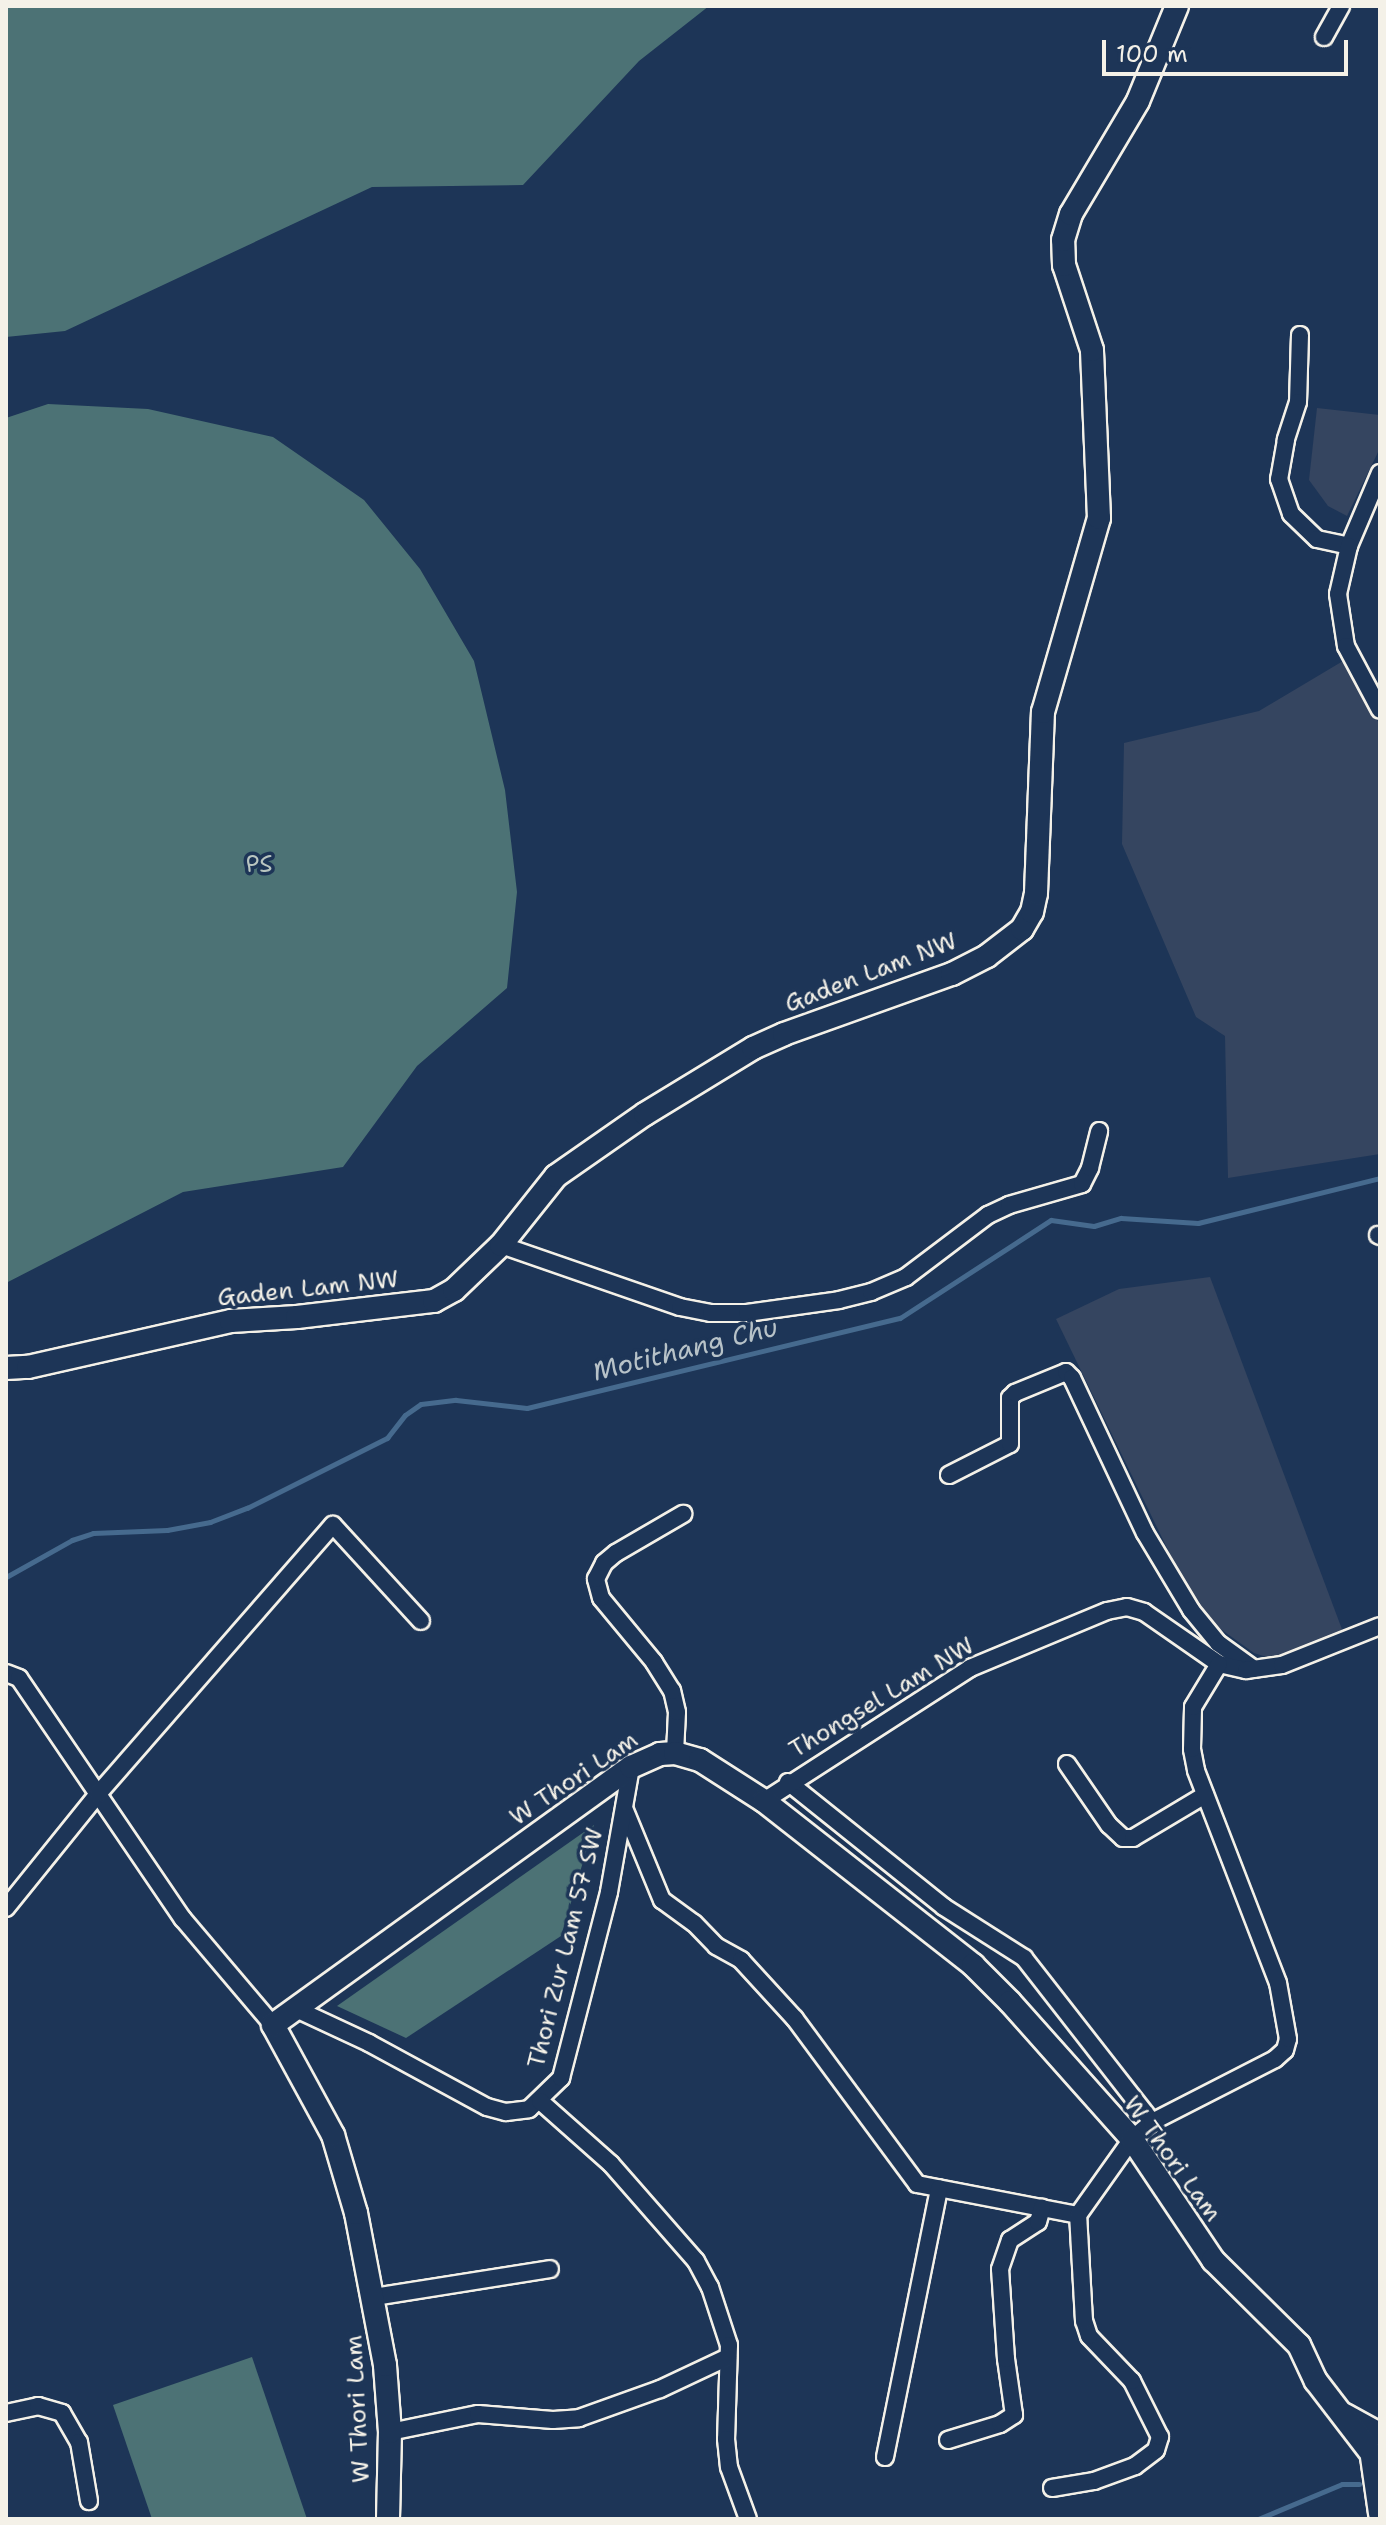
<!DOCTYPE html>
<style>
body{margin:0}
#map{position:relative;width:1386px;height:2525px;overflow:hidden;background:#1d3557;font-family:"Shantell Sans",sans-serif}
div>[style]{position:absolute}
.built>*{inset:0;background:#354560}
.green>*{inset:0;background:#4c7275}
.stream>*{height:5px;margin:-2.5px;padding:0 2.5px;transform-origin:2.5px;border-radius:2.5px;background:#466a8e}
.roads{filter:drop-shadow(2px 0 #f4f1e8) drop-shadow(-2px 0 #f4f1e8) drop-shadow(0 2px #f4f1e8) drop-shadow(0 -2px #f4f1e8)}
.minor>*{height:16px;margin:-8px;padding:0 8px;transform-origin:8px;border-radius:8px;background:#1d3557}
.secondary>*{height:22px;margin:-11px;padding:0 11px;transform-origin:11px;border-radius:11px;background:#1d3557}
span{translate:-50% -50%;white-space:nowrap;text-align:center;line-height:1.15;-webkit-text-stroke:7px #1d3557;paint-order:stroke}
.park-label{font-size:24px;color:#b9c5c0}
.street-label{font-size:24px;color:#f4f1e8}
.water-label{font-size:26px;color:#b7c2c8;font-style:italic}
.frame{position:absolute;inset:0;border:8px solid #f4f1e8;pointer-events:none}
.scale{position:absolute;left:1102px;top:40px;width:246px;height:36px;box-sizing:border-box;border:4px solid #f4f1e8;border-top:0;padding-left:10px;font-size:24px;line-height:28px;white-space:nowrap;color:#f4f1e8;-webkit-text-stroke:6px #1d3557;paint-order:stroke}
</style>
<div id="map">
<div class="built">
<div style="clip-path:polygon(1317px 408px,1380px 415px,1380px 448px,1347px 516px,1328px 506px,1309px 480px)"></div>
<div style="clip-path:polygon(1343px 661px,1380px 725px,1380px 1154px,1228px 1178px,1225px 1036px,1196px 1017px,1122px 844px,1124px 743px,1259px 711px)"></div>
<div style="clip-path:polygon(1210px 1277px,1343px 1632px,1273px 1659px,1254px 1653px,1215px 1625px,1184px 1583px,1056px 1319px,1119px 1289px)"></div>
</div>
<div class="green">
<div style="clip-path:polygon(6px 6px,709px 6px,639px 61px,523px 185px,372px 187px,65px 331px,6px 337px)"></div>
<div style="clip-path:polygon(48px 404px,148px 409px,273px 437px,364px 500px,420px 569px,474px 661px,505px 790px,517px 892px,507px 988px,417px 1066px,343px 1167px,183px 1192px,6px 1283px,6px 418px)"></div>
<div style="clip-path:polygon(594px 1825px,561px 1936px,406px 2038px,337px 2006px)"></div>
<div style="clip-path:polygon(252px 2357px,307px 2519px,152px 2519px,113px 2405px)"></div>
</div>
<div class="stream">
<div style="left:6px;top:1577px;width:76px;rotate:-29.3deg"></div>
<div style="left:72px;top:1540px;width:22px;rotate:-18deg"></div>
<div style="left:93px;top:1533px;width:74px;rotate:-2.3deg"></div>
<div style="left:167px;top:1530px;width:44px;rotate:-10.5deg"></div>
<div style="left:210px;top:1522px;width:40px;rotate:-21deg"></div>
<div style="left:247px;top:1508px;width:157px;rotate:-26.6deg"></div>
<div style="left:387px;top:1438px;width:29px;rotate:-52deg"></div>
<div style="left:405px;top:1415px;width:19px;rotate:-35deg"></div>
<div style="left:421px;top:1404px;width:35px;rotate:-7deg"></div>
<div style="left:456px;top:1400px;width:71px;rotate:6.4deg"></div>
<div style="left:527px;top:1408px;width:384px;rotate:-13.6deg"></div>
<div style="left:900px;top:1318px;width:180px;rotate:-33deg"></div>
<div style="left:1051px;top:1220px;width:43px;rotate:7.9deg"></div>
<div style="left:1094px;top:1226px;width:28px;rotate:-17deg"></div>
<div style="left:1121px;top:1218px;width:77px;rotate:3.7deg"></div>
<div style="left:1198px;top:1223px;width:187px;rotate:-13.9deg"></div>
<div style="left:1258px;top:2519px;width:91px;rotate:-22.6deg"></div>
<div style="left:1342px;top:2484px;width:17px"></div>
</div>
<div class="roads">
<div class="minor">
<div style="left:1324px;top:37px;width:35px;rotate:-61deg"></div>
<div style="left:1300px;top:335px;width:67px;rotate:91.7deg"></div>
<div style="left:1298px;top:402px;width:40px;rotate:108deg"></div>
<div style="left:1286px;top:440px;width:40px;rotate:100deg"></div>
<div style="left:1279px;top:479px;width:37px;rotate:71deg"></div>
<div style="left:1291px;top:514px;width:36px;rotate:44deg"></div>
<div style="left:1317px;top:539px;width:33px;rotate:12deg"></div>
<div style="left:1380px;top:473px;width:79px;rotate:113deg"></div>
<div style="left:1349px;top:546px;width:49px;rotate:102.9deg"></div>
<div style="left:1338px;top:594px;width:53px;rotate:81.3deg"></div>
<div style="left:1346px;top:646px;width:72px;rotate:62deg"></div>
<div style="left:1378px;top:1235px;width:2px;rotate:27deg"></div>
<div style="left:501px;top:1245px;width:189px;rotate:19.1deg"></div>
<div style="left:680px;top:1307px;width:32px;rotate:11deg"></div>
<div style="left:711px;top:1313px;width:36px"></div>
<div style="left:747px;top:1313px;width:93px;rotate:-8deg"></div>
<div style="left:839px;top:1300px;width:33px;rotate:-14deg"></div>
<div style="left:871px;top:1292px;width:38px;rotate:-23deg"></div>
<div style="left:906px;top:1277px;width:103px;rotate:-37.1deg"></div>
<div style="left:988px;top:1215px;width:23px;rotate:-25deg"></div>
<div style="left:1009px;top:1205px;width:76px;rotate:-16deg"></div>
<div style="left:1082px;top:1184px;width:18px;rotate:-63deg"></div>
<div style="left:1090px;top:1168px;width:38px;rotate:-76deg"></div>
<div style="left:949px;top:1475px;width:68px;rotate:-26.9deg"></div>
<div style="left:1010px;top:1444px;width:46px;rotate:-90deg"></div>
<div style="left:1010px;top:1398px;width:7px;rotate:-45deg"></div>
<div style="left:1015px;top:1393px;width:55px;rotate:-22.4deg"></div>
<div style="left:1066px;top:1372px;width:8px;rotate:45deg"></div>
<div style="left:1072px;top:1378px;width:171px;rotate:64.8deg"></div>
<div style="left:1145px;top:1533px;width:90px;rotate:59.1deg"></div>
<div style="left:1191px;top:1610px;width:43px;rotate:50.7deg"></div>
<div style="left:1218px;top:1643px;width:44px;rotate:35.8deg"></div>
<div style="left:6px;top:1673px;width:14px;rotate:21deg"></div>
<div style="left:19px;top:1678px;width:292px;rotate:55.8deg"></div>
<div style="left:183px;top:1919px;width:139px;rotate:49.7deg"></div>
<div style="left:675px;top:1753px;width:41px;rotate:-87.2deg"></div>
<div style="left:677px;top:1712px;width:22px;rotate:-103deg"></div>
<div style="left:672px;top:1691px;width:34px;rotate:-122deg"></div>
<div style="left:654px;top:1662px;width:83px;rotate:-129.6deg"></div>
<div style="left:601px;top:1598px;width:20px;rotate:-105deg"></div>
<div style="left:596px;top:1579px;width:18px;rotate:-63deg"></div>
<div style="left:604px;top:1563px;width:16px;rotate:-40deg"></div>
<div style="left:616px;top:1553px;width:78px;rotate:-30.2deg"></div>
<div style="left:1067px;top:1764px;width:74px;rotate:55.5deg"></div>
<div style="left:1109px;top:1825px;width:19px;rotate:43deg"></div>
<div style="left:1123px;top:1838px;width:10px"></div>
<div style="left:1133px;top:1838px;width:84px;rotate:-30.8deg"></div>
<div style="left:788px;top:1782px;width:200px;rotate:38.7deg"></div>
<div style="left:944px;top:1907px;width:95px;rotate:32.5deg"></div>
<div style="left:1024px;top:1958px;width:208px;rotate:52deg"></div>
<div style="left:764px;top:1801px;width:245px;rotate:-32.8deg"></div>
<div style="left:970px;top:1668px;width:148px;rotate:-22.6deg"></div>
<div style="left:1107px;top:1611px;width:20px;rotate:-11deg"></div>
<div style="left:1127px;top:1607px;width:18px;rotate:16deg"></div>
<div style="left:1144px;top:1612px;width:91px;rotate:34.7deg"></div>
<div style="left:1219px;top:1664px;width:28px;rotate:13deg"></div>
<div style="left:1246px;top:1670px;width:36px;rotate:-8deg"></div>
<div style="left:1282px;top:1665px;width:105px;rotate:-21.7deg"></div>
<div style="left:624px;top:1808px;width:100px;rotate:67.6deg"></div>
<div style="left:662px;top:1900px;width:39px;rotate:36deg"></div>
<div style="left:694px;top:1923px;width:32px;rotate:46deg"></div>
<div style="left:716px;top:1946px;width:29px;rotate:29deg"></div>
<div style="left:741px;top:1960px;width:80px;rotate:47.5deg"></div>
<div style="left:795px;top:2019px;width:205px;rotate:53.5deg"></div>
<div style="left:917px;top:2184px;width:164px;rotate:10.9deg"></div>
<div style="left:1078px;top:2215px;width:93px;rotate:-54.6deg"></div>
<div style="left:1132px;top:2139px;width:26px;rotate:-40deg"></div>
<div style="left:1152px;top:2122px;width:138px;rotate:-27.1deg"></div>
<div style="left:1275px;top:2059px;width:13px;rotate:-42deg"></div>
<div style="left:1285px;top:2050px;width:11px;rotate:-75deg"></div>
<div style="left:1288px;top:2039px;width:57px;rotate:-100.1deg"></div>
<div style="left:1278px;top:1983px;width:228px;rotate:-111.1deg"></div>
<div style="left:1196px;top:1770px;width:21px;rotate:-101deg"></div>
<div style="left:1192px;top:1749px;width:42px;rotate:-88.6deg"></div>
<div style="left:1193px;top:1707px;width:50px;rotate:-58.8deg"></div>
<div style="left:6px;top:1908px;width:146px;rotate:-51.1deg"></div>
<div style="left:98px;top:1794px;width:357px;rotate:-48.9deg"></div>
<div style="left:333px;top:1525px;width:130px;rotate:47.5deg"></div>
<div style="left:294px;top:2008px;width:83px;rotate:25deg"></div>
<div style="left:369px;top:2043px;width:134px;rotate:28.5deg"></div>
<div style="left:487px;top:2107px;width:20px;rotate:15deg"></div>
<div style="left:506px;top:2112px;width:23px;rotate:-7deg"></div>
<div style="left:529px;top:2109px;width:45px;rotate:-44.1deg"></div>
<div style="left:561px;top:2078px;width:192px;rotate:-75.5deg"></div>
<div style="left:609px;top:1892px;width:127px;rotate:-80deg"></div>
<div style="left:540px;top:2101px;width:95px;rotate:41.6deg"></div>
<div style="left:611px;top:2164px;width:129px;rotate:48.8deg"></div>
<div style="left:696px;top:2261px;width:30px;rotate:62deg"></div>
<div style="left:710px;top:2287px;width:61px;rotate:71.9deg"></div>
<div style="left:729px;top:2345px;width:94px;rotate:91.8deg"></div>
<div style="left:726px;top:2439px;width:28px;rotate:84deg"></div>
<div style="left:729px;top:2467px;width:55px;rotate:69.9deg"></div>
<div style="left:374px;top:2297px;width:178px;rotate:-9deg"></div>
<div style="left:6px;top:2413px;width:33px;rotate:-12deg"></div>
<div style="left:38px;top:2406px;width:25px;rotate:16deg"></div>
<div style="left:62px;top:2413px;width:34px;rotate:60deg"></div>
<div style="left:79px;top:2442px;width:60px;rotate:80.4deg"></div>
<div style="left:390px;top:2432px;width:90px;rotate:-11.6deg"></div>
<div style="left:478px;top:2414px;width:75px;rotate:4.6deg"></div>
<div style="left:553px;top:2420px;width:26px;rotate:-4deg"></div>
<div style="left:579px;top:2418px;width:86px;rotate:-19.7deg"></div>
<div style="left:660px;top:2389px;width:75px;rotate:-25.2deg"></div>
<div style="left:948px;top:2440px;width:54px;rotate:-17.1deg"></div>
<div style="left:1000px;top:2424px;width:17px;rotate:-33deg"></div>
<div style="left:1014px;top:2415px;width:57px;rotate:-98.1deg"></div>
<div style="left:1006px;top:2359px;width:90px;rotate:-93.8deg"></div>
<div style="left:1000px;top:2269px;width:31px;rotate:-71deg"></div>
<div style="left:1010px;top:2240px;width:33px;rotate:-33deg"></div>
<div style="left:1038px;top:2222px;width:15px;rotate:-74deg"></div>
<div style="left:885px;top:2457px;width:274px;rotate:-78.6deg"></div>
<div style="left:1052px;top:2488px;width:43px;rotate:-9.5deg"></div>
<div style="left:1094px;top:2481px;width:44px;rotate:-20.1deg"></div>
<div style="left:1135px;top:2466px;width:26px;rotate:-37deg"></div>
<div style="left:1156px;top:2450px;width:14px;rotate:-73deg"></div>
<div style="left:1160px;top:2437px;width:63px;rotate:-116.6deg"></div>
<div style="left:1132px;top:2381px;width:62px;rotate:-133.7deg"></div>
<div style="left:1089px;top:2336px;width:16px;rotate:-108deg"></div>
<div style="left:1084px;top:2321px;width:106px;rotate:-93.2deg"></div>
</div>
<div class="secondary">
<div style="left:6px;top:1368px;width:22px;rotate:-3deg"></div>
<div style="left:28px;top:1367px;width:208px;rotate:-12.8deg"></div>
<div style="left:231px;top:1321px;width:66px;rotate:-3.5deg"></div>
<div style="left:297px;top:1317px;width:138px;rotate:-6.7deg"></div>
<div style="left:434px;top:1301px;width:23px;rotate:-29deg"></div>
<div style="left:454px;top:1290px;width:65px;rotate:-43.8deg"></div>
<div style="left:501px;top:1245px;width:88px;rotate:-51.4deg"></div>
<div style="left:556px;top:1176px;width:108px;rotate:-34.9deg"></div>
<div style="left:645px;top:1114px;width:127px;rotate:-31.4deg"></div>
<div style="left:753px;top:1048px;width:34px;rotate:-24deg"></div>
<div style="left:784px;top:1034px;width:178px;rotate:-19.7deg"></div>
<div style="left:952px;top:974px;width:39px;rotate:-27deg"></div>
<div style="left:987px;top:956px;width:44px;rotate:-37.6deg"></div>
<div style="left:1022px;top:929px;width:20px;rotate:-60deg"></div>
<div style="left:1032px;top:912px;width:19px;rotate:-78deg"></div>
<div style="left:1036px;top:893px;width:181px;rotate:-87.8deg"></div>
<div style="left:1043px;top:712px;width:202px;rotate:-73.9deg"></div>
<div style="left:1099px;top:518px;width:168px;rotate:-92.4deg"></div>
<div style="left:1092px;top:350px;width:89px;rotate:-108.2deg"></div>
<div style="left:1064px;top:265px;width:25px;rotate:-92deg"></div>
<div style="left:1063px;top:240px;width:27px;rotate:-73deg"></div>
<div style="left:1071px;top:214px;width:131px;rotate:-59.3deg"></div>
<div style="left:1138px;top:101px;width:103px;rotate:-67.7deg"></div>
<div style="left:1345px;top:2415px;width:38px;rotate:29deg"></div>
<div style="left:1372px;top:2457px;width:57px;rotate:81.9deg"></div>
<div style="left:388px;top:2519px;width:87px;rotate:-88.7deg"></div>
<div style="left:390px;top:2432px;width:67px;rotate:-94.3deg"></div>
<div style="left:385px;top:2365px;width:155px;rotate:-100.8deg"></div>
<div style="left:356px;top:2213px;width:81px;rotate:-106.4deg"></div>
<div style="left:333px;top:2135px;width:125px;rotate:-118.6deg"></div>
<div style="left:273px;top:2025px;width:441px;rotate:-35.8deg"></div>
<div style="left:631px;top:1767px;width:32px;rotate:-24deg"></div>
<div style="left:660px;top:1754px;width:15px;rotate:-4deg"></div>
<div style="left:675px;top:1753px;width:26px;rotate:16deg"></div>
<div style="left:700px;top:1760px;width:76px;rotate:32.6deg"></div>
<div style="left:764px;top:1801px;width:266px;rotate:38.1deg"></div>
<div style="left:973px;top:1965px;width:52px;rotate:45deg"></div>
<div style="left:1010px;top:2002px;width:183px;rotate:48.3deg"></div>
<div style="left:1132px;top:2139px;width:146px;rotate:56.2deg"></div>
<div style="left:1213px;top:2260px;width:121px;rotate:44.7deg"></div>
<div style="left:1299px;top:2345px;width:40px;rotate:65deg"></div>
<div style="left:1316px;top:2381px;width:87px;rotate:52.5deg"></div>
</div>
</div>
<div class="park-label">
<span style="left:259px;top:865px">PS</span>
</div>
<div class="street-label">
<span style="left:871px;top:973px;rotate:-21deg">Gaden Lam NW</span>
<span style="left:308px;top:1289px;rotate:-6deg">Gaden Lam NW</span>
<span style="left:882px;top:1698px;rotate:-31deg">Thongsel Lam NW</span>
<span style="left:574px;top:1779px;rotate:-34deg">W Thori Lam</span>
<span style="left:566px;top:1948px;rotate:-76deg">Thori Zur Lam 57 SW</span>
<span style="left:1172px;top:2159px;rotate:54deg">W Thori Lam</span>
<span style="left:358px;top:2409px;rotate:-93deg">W Thori Lam</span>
</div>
<div class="water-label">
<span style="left:685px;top:1349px;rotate:-14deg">Motithang Chu</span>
</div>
<div class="frame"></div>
<div class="scale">100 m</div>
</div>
